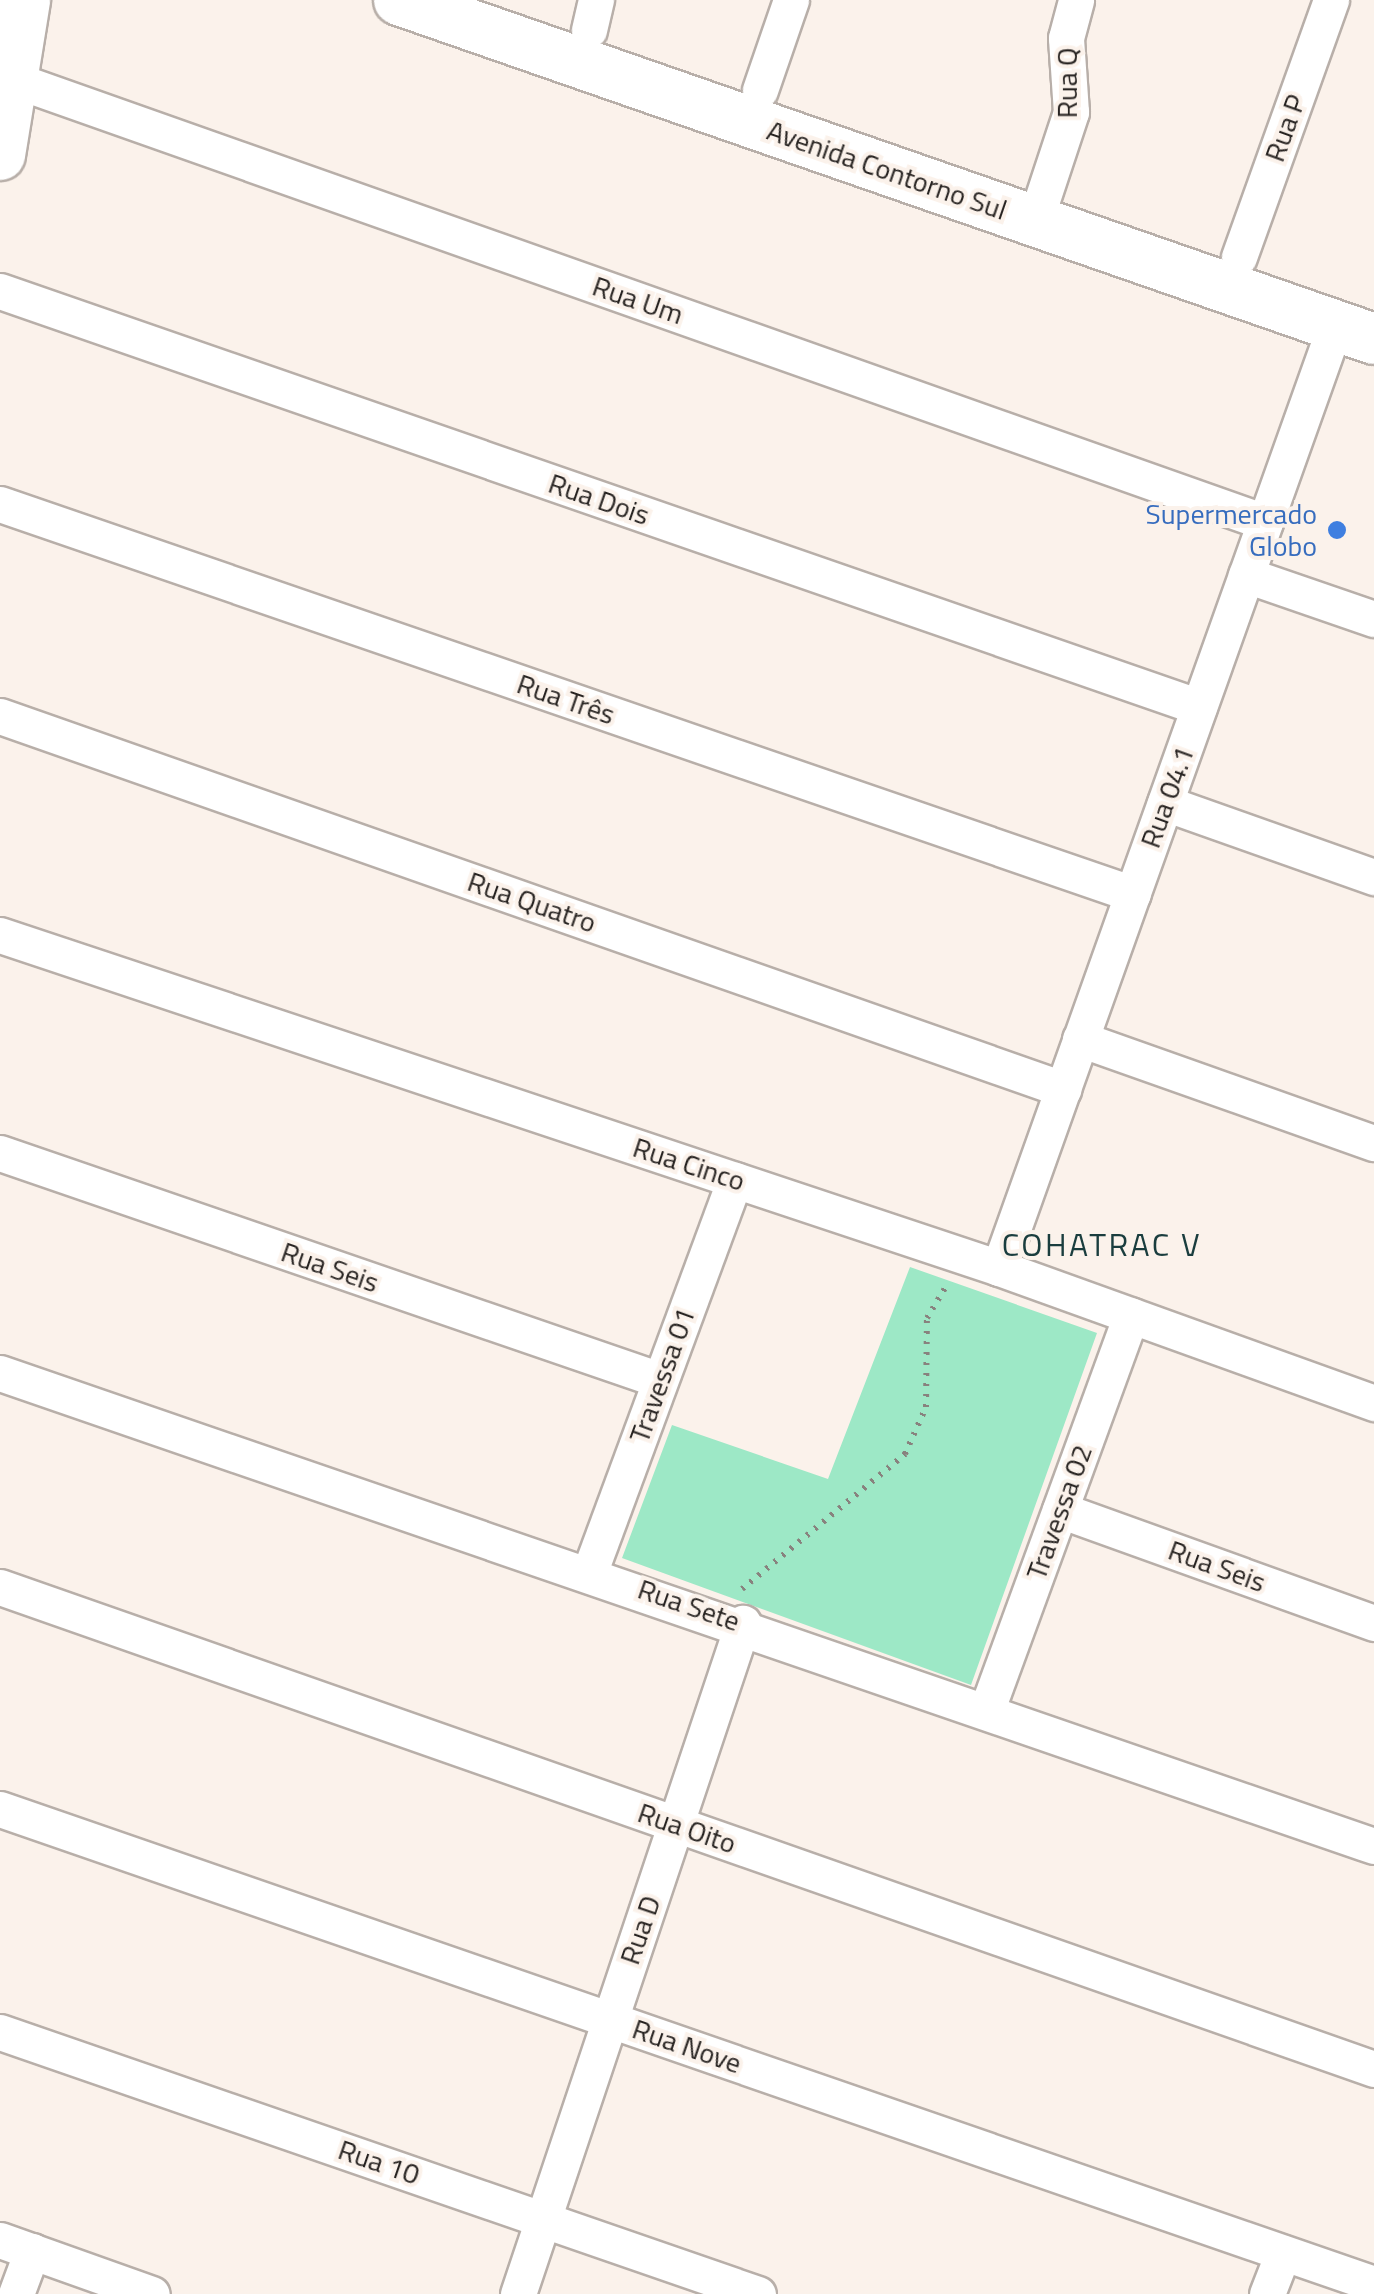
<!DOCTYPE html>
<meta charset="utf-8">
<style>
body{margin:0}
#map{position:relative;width:1374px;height:2294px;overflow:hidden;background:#fbf2eb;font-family:"Titillium Web",sans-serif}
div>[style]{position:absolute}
.green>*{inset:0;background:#9de8c6}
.path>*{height:6px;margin-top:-3px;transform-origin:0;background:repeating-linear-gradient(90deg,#88827e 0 2.5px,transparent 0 10.5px)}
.roads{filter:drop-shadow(2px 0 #b8afa9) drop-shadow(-2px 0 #b8afa9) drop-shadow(0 2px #b8afa9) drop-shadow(0 -2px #b8afa9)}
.street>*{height:35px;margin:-17.5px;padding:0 17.5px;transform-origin:17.5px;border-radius:17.5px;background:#fff}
.secondary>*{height:50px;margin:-25px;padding:0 25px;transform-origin:25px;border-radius:25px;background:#fff}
.dots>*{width:28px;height:28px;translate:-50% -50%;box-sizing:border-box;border:5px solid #fbf2eb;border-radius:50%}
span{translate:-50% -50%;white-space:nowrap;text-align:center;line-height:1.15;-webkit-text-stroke:8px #fbf2eb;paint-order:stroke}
.street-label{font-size:28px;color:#272321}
.shop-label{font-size:28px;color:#366cbe}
.right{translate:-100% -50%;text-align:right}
.quarter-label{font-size:32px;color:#1a3d3e;letter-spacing:2.5px}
</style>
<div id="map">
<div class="green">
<div style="clip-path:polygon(910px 1267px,1097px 1333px,971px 1685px,622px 1558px,672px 1425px,828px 1479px)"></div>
</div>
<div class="path">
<div style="left:742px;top:1589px;width:212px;rotate:-39.6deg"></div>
<div style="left:905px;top:1454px;width:51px;rotate:-65.9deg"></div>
<div style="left:926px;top:1407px;width:89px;rotate:-89.4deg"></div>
<div style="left:927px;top:1318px;width:37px;rotate:-59deg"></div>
</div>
<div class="roads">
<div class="street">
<div style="left:589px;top:30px;width:31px;rotate:-77deg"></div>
<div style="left:12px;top:79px;width:1329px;rotate:19.47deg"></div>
<div style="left:760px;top:90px;width:95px;rotate:-71deg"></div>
<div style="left:1035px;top:221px;width:115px;rotate:-71.7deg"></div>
<div style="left:1071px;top:112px;width:74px;rotate:-93.9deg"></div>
<div style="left:1066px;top:38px;width:39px;rotate:-75deg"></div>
<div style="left:1239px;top:257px;width:273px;rotate:-70.3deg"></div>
<div style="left:0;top:291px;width:1269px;rotate:19.13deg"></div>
<div style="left:0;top:504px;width:1198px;rotate:18.99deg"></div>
<div style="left:1246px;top:575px;width:135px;rotate:19deg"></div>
<div style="left:0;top:716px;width:1127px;rotate:19.34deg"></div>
<div style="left:1165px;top:803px;width:222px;rotate:19.5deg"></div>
<div style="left:0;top:935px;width:1053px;rotate:18.43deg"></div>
<div style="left:999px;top:1268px;width:399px;rotate:19.8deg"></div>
<div style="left:1080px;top:1039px;width:312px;rotate:19.5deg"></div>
<div style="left:0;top:1153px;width:698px;rotate:18.98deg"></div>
<div style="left:999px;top:1268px;width:1000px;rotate:-70.37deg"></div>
<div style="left:0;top:1373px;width:1453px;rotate:19deg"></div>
<div style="left:1060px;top:1510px;width:334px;rotate:19.8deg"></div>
<div style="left:590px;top:1571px;width:417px;rotate:-69.7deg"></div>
<div style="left:0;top:1587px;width:1456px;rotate:19.33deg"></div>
<div style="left:987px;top:1709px;width:419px;rotate:-69.9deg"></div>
<div style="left:0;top:1809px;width:1454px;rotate:19.07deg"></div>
<div style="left:0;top:2032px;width:802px;rotate:19.07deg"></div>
<div style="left:0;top:2240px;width:161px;rotate:19.6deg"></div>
<div style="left:16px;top:2294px;width:46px;rotate:-69.6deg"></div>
<div style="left:518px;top:2294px;width:708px;rotate:-71.46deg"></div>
<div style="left:1267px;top:2294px;width:44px;rotate:-68.7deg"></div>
</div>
<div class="secondary">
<div style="left:399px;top:0;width:1032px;rotate:19.17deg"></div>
<div style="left:0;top:155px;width:157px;rotate:-80.8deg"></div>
</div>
</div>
<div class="dots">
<div style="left:1337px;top:530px;background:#3f7fe0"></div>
</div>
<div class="street-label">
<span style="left:1067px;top:83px;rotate:-90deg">Rua Q</span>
<span style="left:1285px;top:128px;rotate:-70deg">Rua P</span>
<span style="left:887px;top:170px;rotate:19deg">Avenida Contorno Sul</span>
<span style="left:638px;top:300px;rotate:19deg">Rua Um</span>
<span style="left:599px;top:499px;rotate:19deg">Rua Dois</span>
<span style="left:566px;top:699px;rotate:19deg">Rua Três</span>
<span style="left:1167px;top:797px;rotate:-70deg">Rua 04.1</span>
<span style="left:532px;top:902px;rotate:19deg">Rua Quatro</span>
<span style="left:689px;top:1164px;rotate:18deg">Rua Cinco</span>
<span style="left:330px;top:1267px;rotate:19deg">Rua Seis</span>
<span style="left:662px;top:1375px;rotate:-70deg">Travessa 01</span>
<span style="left:1059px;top:1512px;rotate:-70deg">Travessa 02</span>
<span style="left:1217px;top:1566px;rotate:20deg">Rua Seis</span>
<span style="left:689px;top:1605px;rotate:19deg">Rua Sete</span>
<span style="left:687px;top:1828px;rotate:19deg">Rua Oito</span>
<span style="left:640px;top:1930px;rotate:-71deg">Rua D</span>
<span style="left:687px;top:2046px;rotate:19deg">Rua Nove</span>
<span style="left:379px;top:2162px;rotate:19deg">Rua 10</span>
</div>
<div class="shop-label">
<span class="right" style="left:1317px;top:530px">Supermercado<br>Globo</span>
</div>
<div class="quarter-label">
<span style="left:1102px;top:1244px">COHATRAC V</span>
</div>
</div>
